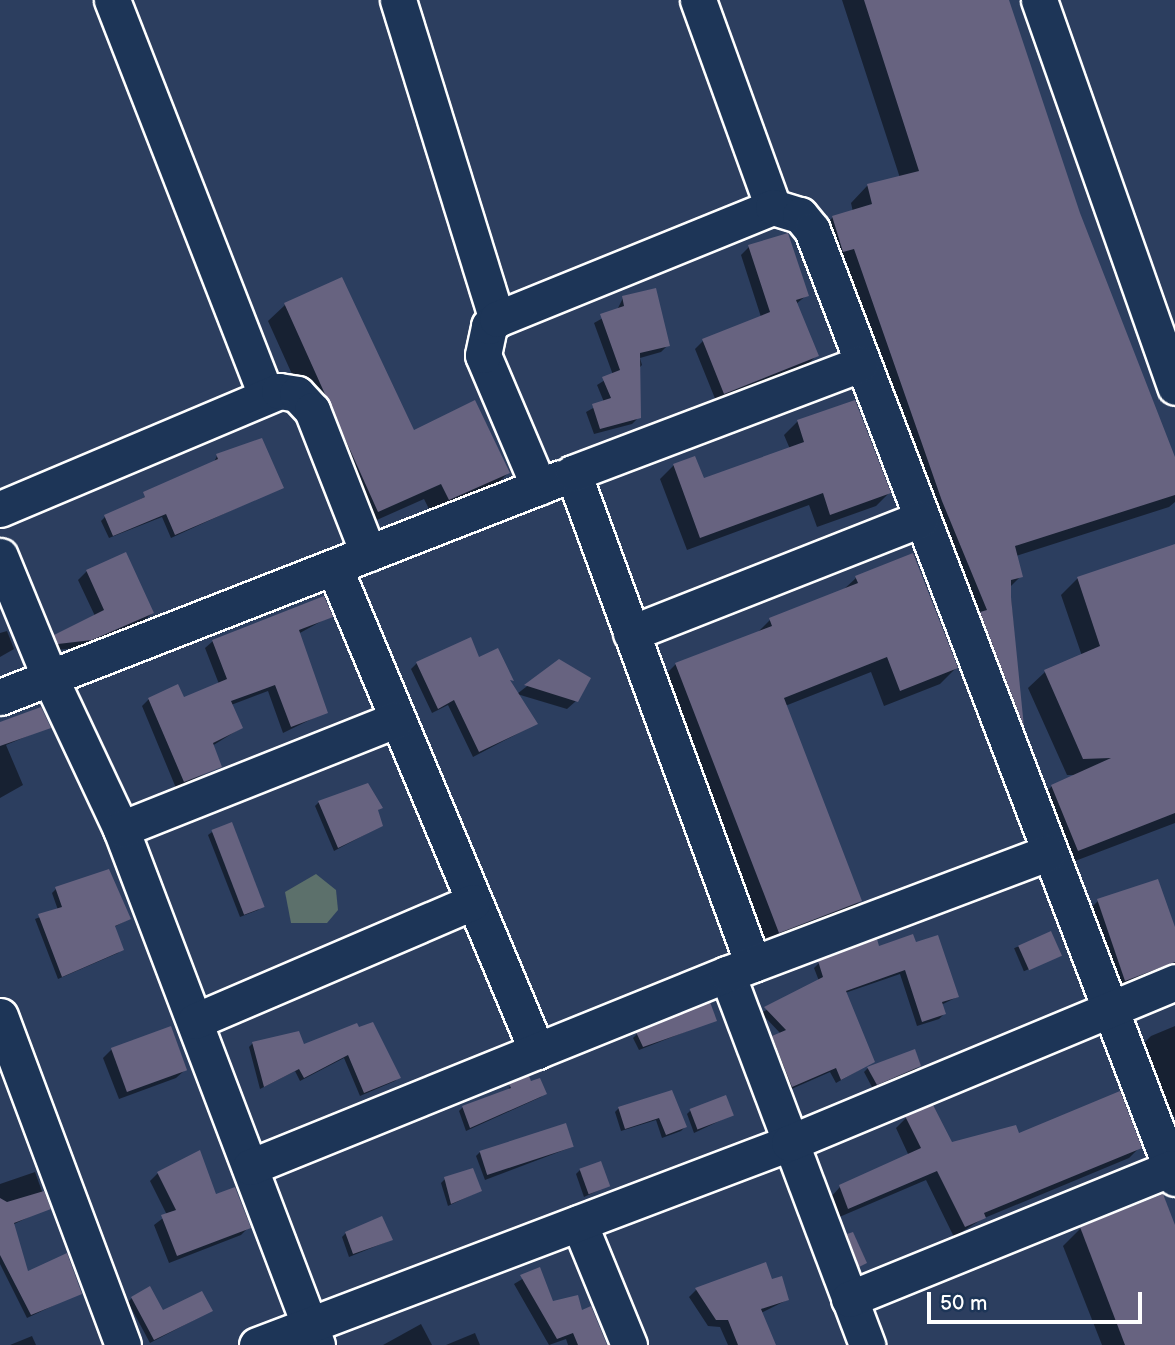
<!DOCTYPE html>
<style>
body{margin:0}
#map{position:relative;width:1175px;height:1345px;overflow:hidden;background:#2c3e5f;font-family:"Balsamiq Sans",sans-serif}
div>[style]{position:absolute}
.green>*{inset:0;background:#5c706b}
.shadow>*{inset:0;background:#0007;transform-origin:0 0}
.building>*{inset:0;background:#676380;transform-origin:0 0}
.roads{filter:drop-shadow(2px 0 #fff) drop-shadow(-2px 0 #fff) drop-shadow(0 2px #fff) drop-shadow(0 -2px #fff)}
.minor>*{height:35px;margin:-17.5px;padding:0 17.5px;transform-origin:17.5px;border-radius:17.5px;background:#1d3557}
span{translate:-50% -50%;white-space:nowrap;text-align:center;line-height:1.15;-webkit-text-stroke:5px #1d3557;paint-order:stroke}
.scale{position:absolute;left:927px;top:1292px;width:215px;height:32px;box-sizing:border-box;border:4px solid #fff;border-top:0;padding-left:9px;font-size:21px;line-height:24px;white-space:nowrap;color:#fff;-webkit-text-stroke:5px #1d3557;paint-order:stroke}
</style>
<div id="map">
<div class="green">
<div style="clip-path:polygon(316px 874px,336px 890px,338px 910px,327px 923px,291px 923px,285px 892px)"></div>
</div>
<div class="shadow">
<div style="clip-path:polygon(842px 0,1008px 0,1078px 213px,1175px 462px,1175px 502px,1169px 507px,1016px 556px,1021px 576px,1010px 587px,1022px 726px,1007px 742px,817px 234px,833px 217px,853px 212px,851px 203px,867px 186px,900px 178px)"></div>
<div style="clip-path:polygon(749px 247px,807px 295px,796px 304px,817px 355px,809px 363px,716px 401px,695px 349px,703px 341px,761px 317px,741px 255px)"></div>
<div style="clip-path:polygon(341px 279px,413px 432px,508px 473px,492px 489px,432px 515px,424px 499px,361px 527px,268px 321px,285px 305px)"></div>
<div style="clip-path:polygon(623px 298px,668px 345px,661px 352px,640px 358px,642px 365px,636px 371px,639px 417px,632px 424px,594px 434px,586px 412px,604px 402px,597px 385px,613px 375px,594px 323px,617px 310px)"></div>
<div style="clip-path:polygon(798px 421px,889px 493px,876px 506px,817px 527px,809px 505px,687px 550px,660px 479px,674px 465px,702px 481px,790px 449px,784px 435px)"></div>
<div style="clip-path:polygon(217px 456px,282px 487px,171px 538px,162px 517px,109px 538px,101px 521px,105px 517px,214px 462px)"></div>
<div style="clip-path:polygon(1175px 546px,1175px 823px,1062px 866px,1036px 803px,1052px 786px,1078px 775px,1067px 775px,1028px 688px,1045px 672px,1082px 656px,1061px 595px,1078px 578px)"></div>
<div style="clip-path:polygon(87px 571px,152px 613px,144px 621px,82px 647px,50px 651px,47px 644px,55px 636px,95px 616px,78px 580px)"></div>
<div style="clip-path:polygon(856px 578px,956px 668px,940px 684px,884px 706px,871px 672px,785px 706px,860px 901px,844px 917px,762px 948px,660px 680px,676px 664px,757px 633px,770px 620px,842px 591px)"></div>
<div style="clip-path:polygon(331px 616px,298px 634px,326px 712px,283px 733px,268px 691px,231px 705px,241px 728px,212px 746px,220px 766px,176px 788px,142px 706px,149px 699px,183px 700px,219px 684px,205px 648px,213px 641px)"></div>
<div style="clip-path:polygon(7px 631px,14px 649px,0 657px,0 633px)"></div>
<div style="clip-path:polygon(497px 651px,510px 683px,536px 724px,473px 757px,448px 705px,432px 713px,411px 669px,417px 663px,478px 659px)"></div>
<div style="clip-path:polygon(559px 661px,576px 701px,567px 709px,517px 694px)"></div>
<div style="clip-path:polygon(0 726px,49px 727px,6px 745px,23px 785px,0 798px)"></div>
<div style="clip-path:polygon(319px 802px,380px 808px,377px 811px,381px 826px,334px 851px,315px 806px)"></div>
<div style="clip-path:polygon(212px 832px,262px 906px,258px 910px,240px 917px,208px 835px)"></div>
<div style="clip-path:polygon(56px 889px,129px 919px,114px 927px,122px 949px,118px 953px,58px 979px,35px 919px,58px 910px,52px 893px)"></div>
<div style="clip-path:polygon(1098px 901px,1175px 933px,1175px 980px,1112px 993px,1085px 914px)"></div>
<div style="left:1050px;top:933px;width:25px;height:39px;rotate:67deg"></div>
<div style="clip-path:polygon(876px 941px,878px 948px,915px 944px,957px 997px,941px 1005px,944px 1014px,939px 1019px,917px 1026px,900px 974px,845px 993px,873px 1062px,836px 1083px,830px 1072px,787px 1091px,768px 1043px,781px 1034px,761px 1013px,819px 981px,814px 968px,819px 963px)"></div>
<div style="clip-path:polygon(715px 1020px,639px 1050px,633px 1038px,637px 1034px)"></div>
<div style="clip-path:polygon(356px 1026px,399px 1077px,395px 1081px,360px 1096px,344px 1058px,300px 1081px,295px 1071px,260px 1089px,249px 1047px,253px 1043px,303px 1046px)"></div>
<div style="clip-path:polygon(1175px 1026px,1175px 1118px,1165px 1100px,1158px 1103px,1135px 1052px,1151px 1036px)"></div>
<div style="clip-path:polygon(112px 1049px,185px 1070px,176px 1078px,119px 1099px,103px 1058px)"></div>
<div style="clip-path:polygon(914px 1051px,919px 1066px,915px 1070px,872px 1087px,864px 1072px,868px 1068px)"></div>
<div style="clip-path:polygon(528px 1078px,545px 1093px,541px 1097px,466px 1131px,459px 1111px,463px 1107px,507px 1092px,510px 1086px)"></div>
<div style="clip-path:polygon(671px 1092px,685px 1127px,681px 1131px,662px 1138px,656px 1120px,621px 1131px,615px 1112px,619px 1108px)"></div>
<div style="clip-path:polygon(691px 1110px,732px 1115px,694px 1133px,687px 1114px)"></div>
<div style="clip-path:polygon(906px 1118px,951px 1144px,1018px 1135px,1140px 1147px,1129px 1158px,982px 1219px,954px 1237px,926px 1180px,837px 1218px,830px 1198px,840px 1187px,909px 1156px,896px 1128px)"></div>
<div style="clip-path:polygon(572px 1147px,485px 1180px,476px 1156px,480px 1152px)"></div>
<div style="clip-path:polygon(580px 1170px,608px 1186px,584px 1197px,576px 1174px)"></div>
<div style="clip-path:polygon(35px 1172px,48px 1208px,12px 1225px,27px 1273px,80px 1293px,27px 1318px,0 1264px,0 1184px)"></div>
<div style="clip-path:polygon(158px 1173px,215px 1197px,249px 1227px,241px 1235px,169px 1263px,154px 1225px,167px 1215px,150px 1181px)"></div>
<div style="clip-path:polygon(445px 1179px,480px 1191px,448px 1206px,441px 1183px)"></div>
<div style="clip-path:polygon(1081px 1228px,1175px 1230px,1175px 1345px,1102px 1345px,1063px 1246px)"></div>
<div style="clip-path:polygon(346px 1233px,391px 1240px,349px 1257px,342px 1237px)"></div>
<div style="clip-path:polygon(848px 1236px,865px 1263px,855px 1269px,844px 1240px)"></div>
<div style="clip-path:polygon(539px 1269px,552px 1303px,581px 1312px,605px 1345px,568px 1345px,566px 1339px,549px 1345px,514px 1284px)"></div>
<div style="clip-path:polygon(771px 1281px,787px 1300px,761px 1313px,774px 1345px,728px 1345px,720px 1327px,708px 1326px,689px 1297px,696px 1290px)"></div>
<div style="clip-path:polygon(132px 1298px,162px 1312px,211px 1311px,150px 1343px,128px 1302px)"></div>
<div style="clip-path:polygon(421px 1324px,432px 1345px,383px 1345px)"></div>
<div style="clip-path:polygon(475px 1333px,480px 1345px,446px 1345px)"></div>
<div style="clip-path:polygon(32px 1336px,36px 1345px,10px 1345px)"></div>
</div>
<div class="building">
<div style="clip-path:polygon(864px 0,1009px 0,1080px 213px,1175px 457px,1175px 495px,1015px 546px,1023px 577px,1011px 580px,1011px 597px,1024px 727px,980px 612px,987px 610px,942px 501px,854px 249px,843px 252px,832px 216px,872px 204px,867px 184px,919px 171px)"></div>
<div style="clip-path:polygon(788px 233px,809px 296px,796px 300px,819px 356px,724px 394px,702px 339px,770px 312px,748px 245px)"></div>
<div style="clip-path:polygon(342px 277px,414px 430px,475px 400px,510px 473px,449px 500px,441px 484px,378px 512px,284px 303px)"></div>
<div style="clip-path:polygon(656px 288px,670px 346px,640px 353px,641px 418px,600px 429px,592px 404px,611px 398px,602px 377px,620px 370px,600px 314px,624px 306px,622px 296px)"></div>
<div style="clip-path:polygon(855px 400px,891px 493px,830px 515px,823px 493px,700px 538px,673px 464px,695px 456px,704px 478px,804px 442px,797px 420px)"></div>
<div style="clip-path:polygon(262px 438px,284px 488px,175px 535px,166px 514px,113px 536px,104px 515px,145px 497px,143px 492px,218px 459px,216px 454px)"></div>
<div style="clip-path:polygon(1175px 544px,1175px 813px,1078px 851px,1051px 785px,1111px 758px,1083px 759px,1044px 670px,1100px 646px,1077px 577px)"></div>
<div style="clip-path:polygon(126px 552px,154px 613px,92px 640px,58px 644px,54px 635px,104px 610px,86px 570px)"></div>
<div style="clip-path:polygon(913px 553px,958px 668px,900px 691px,887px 657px,784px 698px,862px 901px,779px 933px,675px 663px,772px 626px,769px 618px,858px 583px,855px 576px)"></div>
<div style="clip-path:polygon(324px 596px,333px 617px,299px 630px,328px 713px,291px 727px,275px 685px,231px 701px,243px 728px,213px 743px,222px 767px,184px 782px,148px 698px,178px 684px,184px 697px,227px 679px,212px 640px)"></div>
<div style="clip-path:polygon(471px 637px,479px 657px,498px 648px,514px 681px,510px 680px,538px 724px,479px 752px,454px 700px,438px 709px,416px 662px)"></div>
<div style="clip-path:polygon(559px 659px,591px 678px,578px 702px,524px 685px)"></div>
<div style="clip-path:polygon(41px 707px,51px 728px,0 746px,0 722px)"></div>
<div style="clip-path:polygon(368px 783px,383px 808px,378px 810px,383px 826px,338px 848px,318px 801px)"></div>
<div style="left:232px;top:822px;width:91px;height:22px;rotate:69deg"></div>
<div style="clip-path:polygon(109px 869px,131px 919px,115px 926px,124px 950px,62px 977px,38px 914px,62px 907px,55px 887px)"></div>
<div style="clip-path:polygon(1158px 879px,1175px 927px,1175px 962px,1125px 981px,1097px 899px)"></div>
<div style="left:1051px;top:931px;width:27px;height:36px;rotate:66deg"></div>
<div style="clip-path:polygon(913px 934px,916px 942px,938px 935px,959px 997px,942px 1002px,946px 1014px,922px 1022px,905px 970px,846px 991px,875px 1062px,841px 1080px,836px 1068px,792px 1087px,772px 1036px,786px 1030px,764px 1007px,823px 977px,818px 961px,877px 939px,879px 946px)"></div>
<div style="clip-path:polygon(710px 1002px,717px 1021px,643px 1047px,636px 1032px)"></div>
<div style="clip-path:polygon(373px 1022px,401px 1078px,364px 1093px,348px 1055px,304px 1078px,299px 1069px,264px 1087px,252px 1042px,299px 1031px,304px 1044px,357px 1023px,359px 1027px)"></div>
<div style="left:171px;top:1026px;width:47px;height:64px;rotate:70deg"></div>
<div style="clip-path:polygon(915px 1049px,921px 1066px,877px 1085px,867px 1067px)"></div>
<div style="clip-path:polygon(529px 1076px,531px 1081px,540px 1078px,547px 1094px,470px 1128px,462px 1106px,511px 1088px,509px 1084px)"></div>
<div style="clip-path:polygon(672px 1090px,687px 1127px,666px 1135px,659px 1118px,625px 1129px,618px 1107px)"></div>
<div style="clip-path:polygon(1120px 1091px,1142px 1148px,984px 1213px,986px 1218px,965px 1227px,937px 1171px,848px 1209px,839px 1185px,921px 1148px,905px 1116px,933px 1105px,952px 1142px,1016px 1125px,1019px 1133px)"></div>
<div style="left:726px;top:1095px;width:22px;height:39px;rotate:69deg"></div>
<div style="left:566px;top:1123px;width:25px;height:91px;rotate:72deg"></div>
<div style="clip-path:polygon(200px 1150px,216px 1194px,235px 1187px,251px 1228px,177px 1256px,161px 1215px,176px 1210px,157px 1172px)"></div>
<div style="left:601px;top:1161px;width:27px;height:23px;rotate:70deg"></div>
<div style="clip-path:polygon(473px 1168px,482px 1191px,451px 1204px,444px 1177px)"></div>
<div style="clip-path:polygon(44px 1191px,51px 1209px,14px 1223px,28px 1271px,67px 1253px,82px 1294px,31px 1315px,0 1255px,0 1198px,7px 1202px)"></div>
<div style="clip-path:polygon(1163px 1194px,1175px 1225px,1175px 1345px,1125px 1345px,1080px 1227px)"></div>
<div style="clip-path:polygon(382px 1216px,393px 1240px,353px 1254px,345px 1232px)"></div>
<div style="clip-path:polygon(853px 1232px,867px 1263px,859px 1267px,847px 1234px)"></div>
<div style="clip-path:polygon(766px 1262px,772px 1279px,782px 1276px,789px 1300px,761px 1309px,776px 1345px,738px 1345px,728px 1320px,716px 1320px,695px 1288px)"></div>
<div style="clip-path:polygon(540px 1267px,553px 1301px,578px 1295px,582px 1310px,591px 1306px,607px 1345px,578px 1345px,573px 1333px,557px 1339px,520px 1275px)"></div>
<div style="clip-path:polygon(150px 1286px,163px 1310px,202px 1291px,213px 1311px,154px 1340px,131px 1297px)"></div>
</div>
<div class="roads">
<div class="minor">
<div style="left:112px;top:0;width:424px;rotate:68.7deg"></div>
<div style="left:398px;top:0;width:334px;rotate:72.8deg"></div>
<div style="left:698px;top:0;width:220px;rotate:70.1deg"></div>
<div style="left:1039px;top:0;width:410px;rotate:70.6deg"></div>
<div style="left:539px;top:487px;width:143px;rotate:-113deg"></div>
<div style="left:483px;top:355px;width:30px;rotate:-78deg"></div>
<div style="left:489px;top:326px;width:11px;rotate:-41deg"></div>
<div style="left:497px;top:319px;width:298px;rotate:-22.1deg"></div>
<div style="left:773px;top:207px;width:28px;rotate:17deg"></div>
<div style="left:800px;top:215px;width:19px;rotate:51deg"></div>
<div style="left:812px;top:230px;width:1015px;rotate:69.05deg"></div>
<div style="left:0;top:509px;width:303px;rotate:-22.9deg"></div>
<div style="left:279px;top:391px;width:18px;rotate:9deg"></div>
<div style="left:297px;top:394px;width:22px;rotate:47deg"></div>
<div style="left:312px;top:410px;width:154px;rotate:68.6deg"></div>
<div style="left:0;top:556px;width:132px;rotate:67.7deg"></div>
<div style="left:50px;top:678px;width:167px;rotate:64.8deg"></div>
<div style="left:121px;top:829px;width:552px;rotate:69.2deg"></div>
<div style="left:334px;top:567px;width:525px;rotate:67.25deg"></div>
<div style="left:631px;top:633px;width:311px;rotate:-21.5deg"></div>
<div style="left:0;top:697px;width:602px;rotate:-21.32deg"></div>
<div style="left:121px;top:829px;width:297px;rotate:-21.7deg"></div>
<div style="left:753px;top:964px;width:523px;rotate:-110.13deg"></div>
<div style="left:573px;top:473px;width:307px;rotate:-20.8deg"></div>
<div style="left:727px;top:974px;width:397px;rotate:69.3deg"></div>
<div style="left:0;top:1016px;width:351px;rotate:69.5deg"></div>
<div style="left:195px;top:1021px;width:302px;rotate:-23.2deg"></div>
<div style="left:250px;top:1167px;width:515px;rotate:-22.03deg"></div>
<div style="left:727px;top:974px;width:343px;rotate:-20.7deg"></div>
<div style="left:579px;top:1223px;width:132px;rotate:67.7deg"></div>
<div style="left:849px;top:1299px;width:348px;rotate:-22.1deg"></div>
<div style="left:257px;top:1345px;width:569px;rotate:-20.79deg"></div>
<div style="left:789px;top:1143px;width:418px;rotate:-22.6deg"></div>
</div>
</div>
<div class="scale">50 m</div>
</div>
